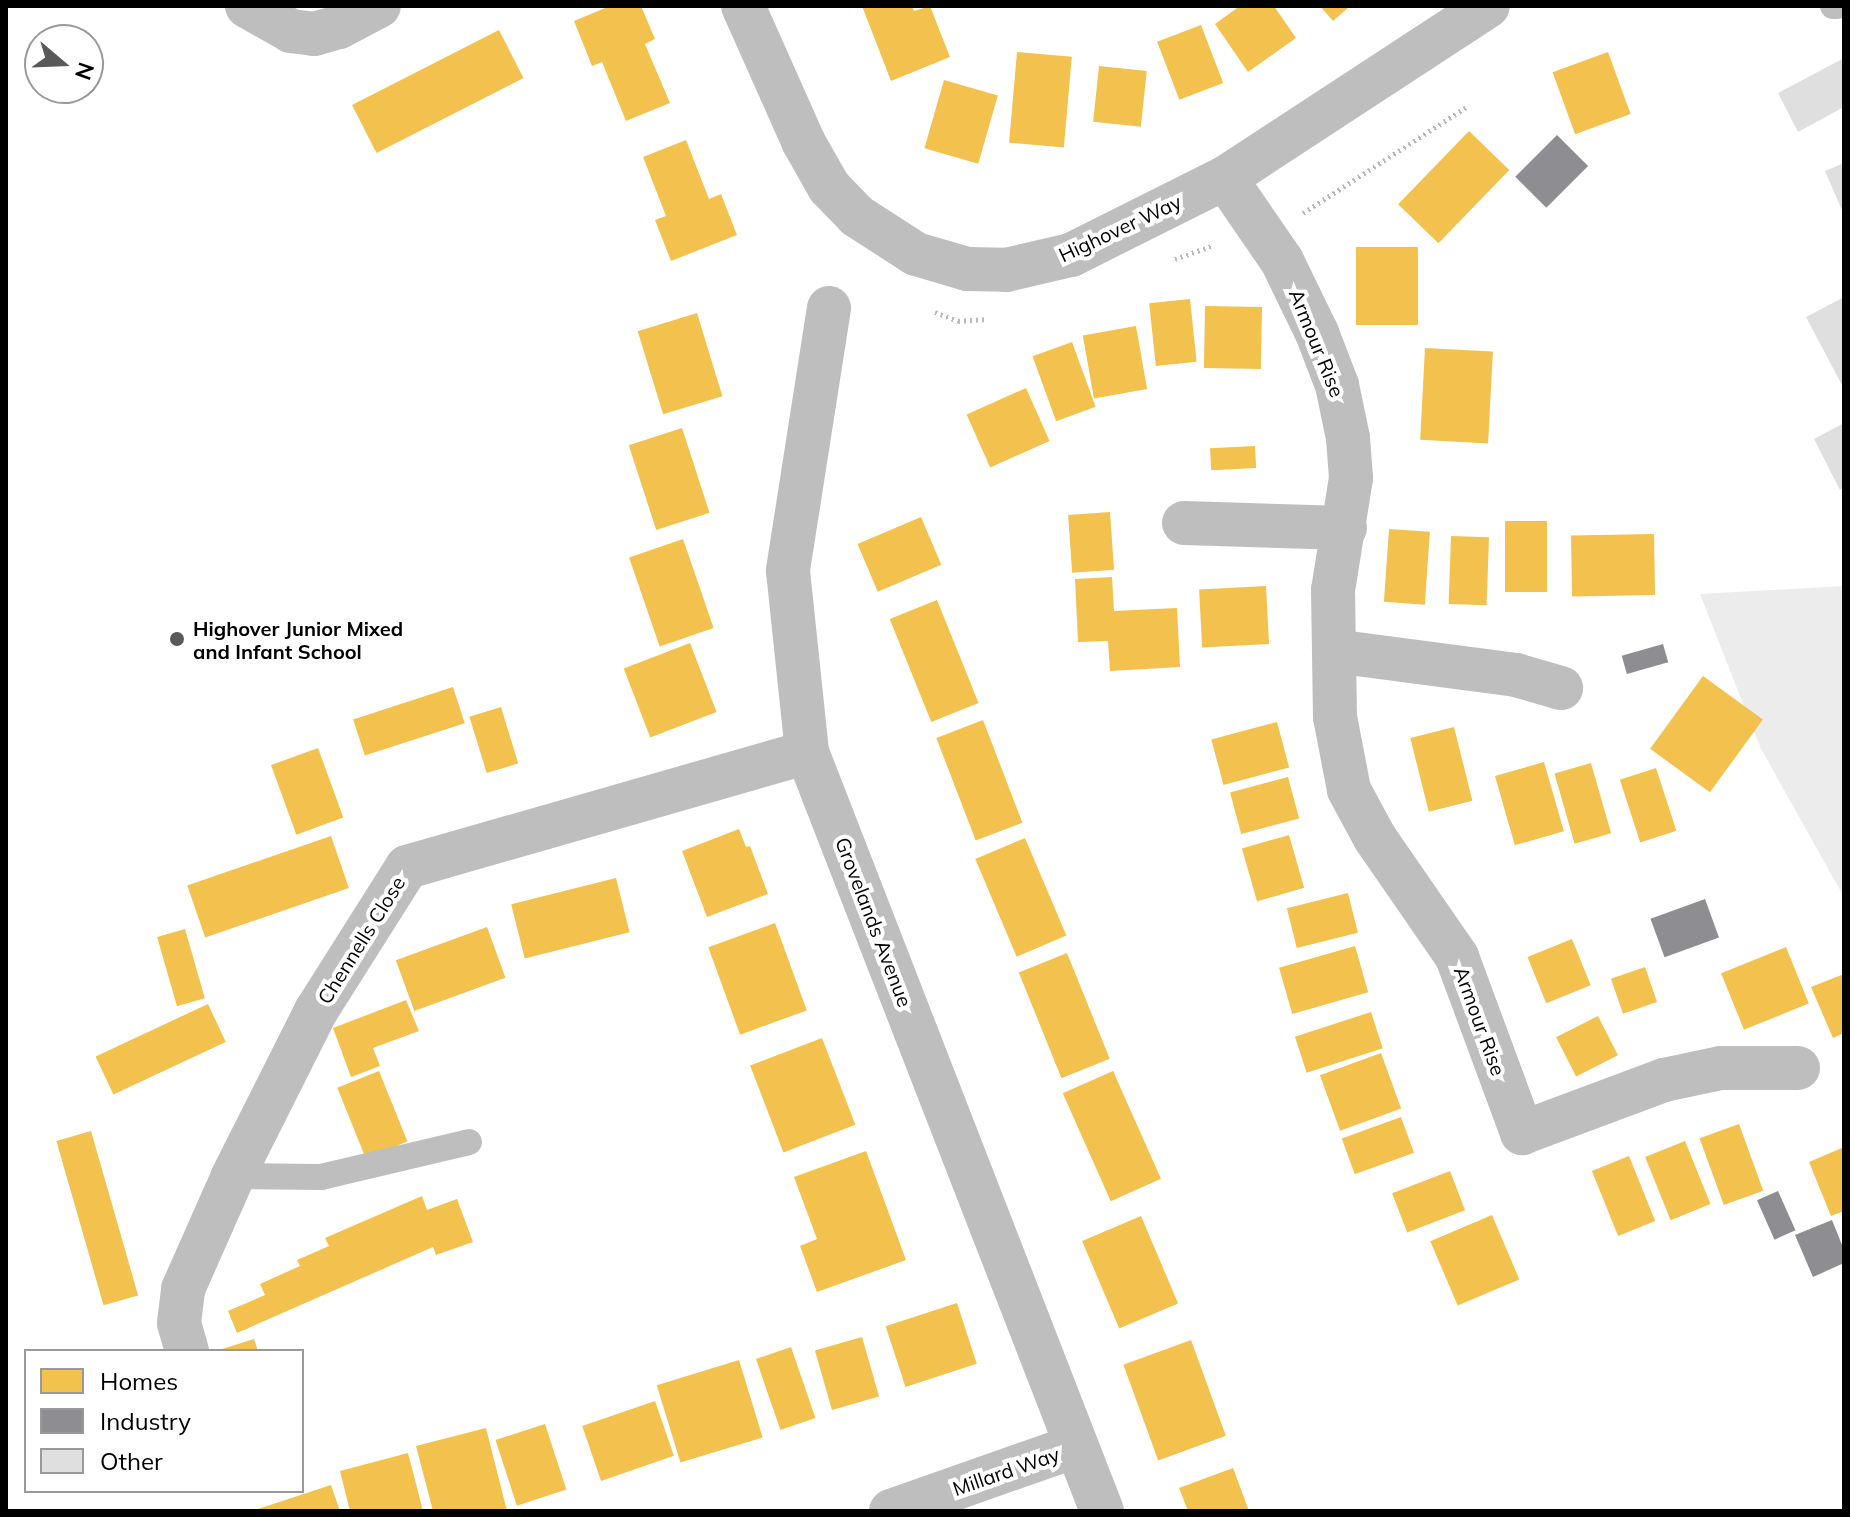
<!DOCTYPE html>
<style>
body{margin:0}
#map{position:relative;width:1850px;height:1517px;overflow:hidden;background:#fff;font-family:Mulish,sans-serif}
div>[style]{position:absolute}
.green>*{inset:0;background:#ececec}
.homes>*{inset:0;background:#f2c14e;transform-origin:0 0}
.industry>*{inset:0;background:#8d8d92;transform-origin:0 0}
.building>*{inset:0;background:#dfdfdf}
.path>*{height:5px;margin-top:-2.5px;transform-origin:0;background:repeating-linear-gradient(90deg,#b9b9b9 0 2px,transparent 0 6px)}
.service>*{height:26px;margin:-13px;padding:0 13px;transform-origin:13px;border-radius:13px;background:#bebebe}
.minor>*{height:44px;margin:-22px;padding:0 22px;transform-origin:22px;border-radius:22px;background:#bebebe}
.dots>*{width:22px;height:22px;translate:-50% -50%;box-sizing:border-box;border:4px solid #fff;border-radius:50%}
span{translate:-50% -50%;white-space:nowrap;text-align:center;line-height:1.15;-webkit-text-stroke:8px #fff;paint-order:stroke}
.street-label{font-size:20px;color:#000}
.poi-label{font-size:20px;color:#000;font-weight:700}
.left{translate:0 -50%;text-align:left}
.frame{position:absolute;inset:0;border:8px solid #000;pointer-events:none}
.legend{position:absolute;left:24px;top:1349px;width:280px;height:144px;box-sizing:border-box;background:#fff;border:2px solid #999;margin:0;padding:10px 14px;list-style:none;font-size:24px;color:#000}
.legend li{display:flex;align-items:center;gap:16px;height:40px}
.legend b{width:40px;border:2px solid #999}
.north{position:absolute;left:24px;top:24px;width:80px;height:80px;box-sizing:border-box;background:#fff;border:2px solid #999;border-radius:50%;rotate:109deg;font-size:22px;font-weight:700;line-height:32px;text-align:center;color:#000}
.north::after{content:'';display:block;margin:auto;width:28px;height:36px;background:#595959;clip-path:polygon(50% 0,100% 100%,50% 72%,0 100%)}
</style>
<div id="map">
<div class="green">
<div style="clip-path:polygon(1844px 586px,1844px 897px,1760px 747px,1700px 594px)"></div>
</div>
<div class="homes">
<div style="clip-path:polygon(610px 6px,641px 6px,655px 39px,645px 44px,670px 103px,626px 121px,602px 62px,592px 66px,574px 21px)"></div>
<div style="clip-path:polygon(862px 6px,912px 6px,914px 11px,930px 6px,950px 57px,891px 81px)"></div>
<div style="clip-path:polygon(1240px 6px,1274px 6px,1296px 38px,1248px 72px,1215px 24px)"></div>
<div style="clip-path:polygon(1320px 6px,1350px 6px,1333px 21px)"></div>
<div style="left:1201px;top:25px;width:62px;height:47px;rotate:69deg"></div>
<div style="left:499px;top:30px;width:54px;height:165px;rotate:63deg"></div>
<div style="left:1017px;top:52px;width:55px;height:91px;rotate:5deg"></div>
<div style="left:1608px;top:52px;width:66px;height:59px;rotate:70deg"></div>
<div style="left:1099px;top:66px;width:48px;height:56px;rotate:6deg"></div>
<div style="left:944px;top:80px;width:56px;height:71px;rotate:16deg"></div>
<div style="left:1469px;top:131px;width:56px;height:102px;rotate:44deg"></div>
<div style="clip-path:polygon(686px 140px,709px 199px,721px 194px,737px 235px,671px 261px,655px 220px,666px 216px,643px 157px)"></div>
<div style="left:1356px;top:247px;width:62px;height:78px"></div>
<div style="left:1190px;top:299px;width:63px;height:41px;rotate:84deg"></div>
<div style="left:1205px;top:306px;width:57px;height:62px;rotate:1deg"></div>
<div style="left:697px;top:313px;width:87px;height:62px;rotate:73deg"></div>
<div style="left:1136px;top:326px;width:64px;height:54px;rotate:80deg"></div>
<div style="left:1072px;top:342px;width:69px;height:42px;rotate:70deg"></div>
<div style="left:1425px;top:348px;width:68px;height:92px;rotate:3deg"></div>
<div style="left:1026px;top:388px;width:58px;height:65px;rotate:66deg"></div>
<div style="left:682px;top:428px;width:89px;height:56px;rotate:72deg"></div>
<div style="left:1255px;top:446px;width:22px;height:45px;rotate:87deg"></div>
<div style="left:1110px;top:512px;width:58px;height:42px;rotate:86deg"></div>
<div style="left:921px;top:517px;width:52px;height:69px;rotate:67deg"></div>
<div style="left:1505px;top:521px;width:42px;height:71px"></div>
<div style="left:1389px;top:529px;width:41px;height:73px;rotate:4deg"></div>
<div style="left:1654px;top:534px;width:61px;height:83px;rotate:89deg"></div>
<div style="left:1451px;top:536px;width:38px;height:68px;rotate:2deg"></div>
<div style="left:683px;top:539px;width:94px;height:57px;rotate:71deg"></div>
<div style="clip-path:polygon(1112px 577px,1114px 611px,1177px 608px,1180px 667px,1110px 671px,1108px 641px,1078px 642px,1075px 579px)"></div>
<div style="left:1266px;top:586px;width:58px;height:67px;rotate:87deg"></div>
<div style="left:937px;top:600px;width:111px;height:51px;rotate:68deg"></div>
<div style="left:690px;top:643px;width:74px;height:71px;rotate:69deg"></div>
<div style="left:1703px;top:676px;width:74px;height:90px;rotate:36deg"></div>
<div style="left:453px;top:687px;width:38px;height:105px;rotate:72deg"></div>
<div style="left:501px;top:707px;width:59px;height:33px;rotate:73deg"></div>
<div style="left:983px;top:720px;width:110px;height:50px;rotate:69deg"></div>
<div style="left:1277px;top:722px;width:47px;height:68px;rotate:75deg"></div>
<div style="left:1454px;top:727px;width:76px;height:45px;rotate:76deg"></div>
<div style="left:318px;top:748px;width:74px;height:50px;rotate:70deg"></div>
<div style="left:1544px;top:762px;width:72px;height:51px;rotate:74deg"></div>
<div style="left:1591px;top:763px;width:73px;height:38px;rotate:74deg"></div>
<div style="left:1656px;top:768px;width:66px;height:38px;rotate:72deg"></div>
<div style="left:1288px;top:777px;width:43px;height:60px;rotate:75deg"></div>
<div style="clip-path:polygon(739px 829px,746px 847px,750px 846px,768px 894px,707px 917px,682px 851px)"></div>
<div style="left:1289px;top:835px;width:55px;height:49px;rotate:74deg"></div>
<div style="left:331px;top:836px;width:55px;height:152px;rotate:71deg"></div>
<div style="left:1025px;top:838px;width:106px;height:54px;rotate:67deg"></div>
<div style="left:616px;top:878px;width:56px;height:108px;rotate:76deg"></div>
<div style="left:1348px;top:893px;width:41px;height:63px;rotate:76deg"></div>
<div style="left:775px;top:923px;width:93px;height:71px;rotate:70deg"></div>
<div style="left:487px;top:927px;width:54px;height:97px;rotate:70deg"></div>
<div style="left:185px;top:929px;width:72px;height:29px;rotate:74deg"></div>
<div style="left:1572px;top:939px;width:50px;height:48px;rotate:68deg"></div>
<div style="left:1355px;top:946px;width:48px;height:79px;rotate:74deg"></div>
<div style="left:1786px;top:947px;width:61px;height:70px;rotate:68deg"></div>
<div style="left:1067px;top:953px;width:114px;height:52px;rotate:68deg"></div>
<div style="left:1645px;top:967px;width:37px;height:36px;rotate:71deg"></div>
<div style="clip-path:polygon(1844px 974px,1844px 1033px,1833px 1038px,1811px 987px)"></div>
<div style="clip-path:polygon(406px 1000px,419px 1031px,373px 1048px,380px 1066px,351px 1077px,333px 1028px)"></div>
<div style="left:208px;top:1004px;width:42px;height:124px;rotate:65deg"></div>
<div style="left:1371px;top:1012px;width:38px;height:80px;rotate:72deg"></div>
<div style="left:1598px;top:1016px;width:44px;height:47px;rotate:63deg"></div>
<div style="left:822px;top:1038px;width:93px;height:77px;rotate:69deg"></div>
<div style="left:1381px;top:1053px;width:59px;height:65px;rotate:70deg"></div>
<div style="left:379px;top:1071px;width:76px;height:45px;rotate:68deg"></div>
<div style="left:1113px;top:1071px;width:118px;height:55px;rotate:66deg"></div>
<div style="left:1401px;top:1117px;width:38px;height:63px;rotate:70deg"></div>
<div style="left:1739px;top:1124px;width:71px;height:42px;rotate:70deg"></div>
<div style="left:91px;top:1131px;width:171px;height:36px;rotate:74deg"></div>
<div style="left:1685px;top:1141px;width:68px;height:43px;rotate:68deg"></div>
<div style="clip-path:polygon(1844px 1147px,1844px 1211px,1831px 1216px,1809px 1162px)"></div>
<div style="clip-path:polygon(866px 1151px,906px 1260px,817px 1292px,800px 1246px,817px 1239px,794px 1177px)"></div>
<div style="left:1629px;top:1156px;width:70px;height:40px;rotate:68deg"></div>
<div style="left:1450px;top:1171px;width:42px;height:62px;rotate:69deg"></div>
<div style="clip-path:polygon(422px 1196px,427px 1210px,457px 1199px,473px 1242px,436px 1255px,433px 1247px,237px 1333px,228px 1311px,265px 1295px,260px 1284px,300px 1266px,297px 1260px,329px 1246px,325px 1238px)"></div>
<div style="left:1492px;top:1215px;width:70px;height:67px;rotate:67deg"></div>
<div style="left:1141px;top:1216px;width:95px;height:64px;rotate:67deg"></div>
<div style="left:957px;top:1303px;width:64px;height:75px;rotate:72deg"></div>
<div style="left:862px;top:1337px;width:62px;height:49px;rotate:74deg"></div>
<div style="clip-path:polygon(254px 1339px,258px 1351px,219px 1351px,219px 1350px)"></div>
<div style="left:1191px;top:1340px;width:102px;height:72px;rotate:70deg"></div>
<div style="left:791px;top:1347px;width:75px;height:37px;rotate:71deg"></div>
<div style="left:739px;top:1360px;width:81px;height:86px;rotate:73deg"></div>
<div style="left:655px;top:1401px;width:58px;height:77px;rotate:71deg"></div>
<div style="left:545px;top:1424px;width:69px;height:52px;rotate:72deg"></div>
<div style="clip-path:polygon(486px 1428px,507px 1511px,433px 1511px,416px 1446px)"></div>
<div style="clip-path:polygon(408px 1453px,423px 1511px,350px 1511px,340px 1471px)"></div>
<div style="clip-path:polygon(1233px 1468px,1249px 1511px,1188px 1511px,1179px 1488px)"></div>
<div style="clip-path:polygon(331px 1485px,340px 1511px,255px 1511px,255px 1510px)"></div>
</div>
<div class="industry">
<div style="left:1557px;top:135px;width:44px;height:59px;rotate:45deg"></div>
<div style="left:1663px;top:644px;width:19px;height:43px;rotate:74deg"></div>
<div style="left:1705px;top:899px;width:41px;height:58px;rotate:70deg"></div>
<div style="left:1778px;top:1191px;width:43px;height:23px;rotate:66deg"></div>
<div style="clip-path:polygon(1832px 1220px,1844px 1250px,1844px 1263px,1813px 1277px,1795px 1235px)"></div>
</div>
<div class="building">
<div style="clip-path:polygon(1844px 58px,1844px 107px,1798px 132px,1778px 93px)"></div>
<div style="clip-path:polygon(1844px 163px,1844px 215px,1825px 171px)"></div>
<div style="clip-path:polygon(1844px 297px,1844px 389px,1806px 317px)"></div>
<div style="clip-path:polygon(1844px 423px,1844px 488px,1840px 490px,1814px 439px)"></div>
</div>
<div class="path">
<div style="left:1303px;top:213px;width:194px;rotate:-33deg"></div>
<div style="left:1175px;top:259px;width:41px;rotate:-19.7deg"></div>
<div style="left:935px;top:312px;width:25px;rotate:21deg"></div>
<div style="left:958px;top:321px;width:29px;rotate:-4deg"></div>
</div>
<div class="service">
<div style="left:1833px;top:6px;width:4px"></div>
<div style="left:233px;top:1176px;width:88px;rotate:0.7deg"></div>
<div style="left:321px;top:1177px;width:152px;rotate:-13.3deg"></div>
</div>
<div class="minor">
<div style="left:247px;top:6px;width:51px;rotate:29.6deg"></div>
<div style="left:291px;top:31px;width:23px;rotate:7deg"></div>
<div style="left:314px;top:34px;width:26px;rotate:-16deg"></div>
<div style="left:339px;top:27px;width:45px;rotate:-27.7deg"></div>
<div style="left:743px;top:6px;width:150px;rotate:66deg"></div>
<div style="left:804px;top:143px;width:51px;rotate:60.4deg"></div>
<div style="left:829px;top:187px;width:40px;rotate:46deg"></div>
<div style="left:857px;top:216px;width:70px;rotate:32.8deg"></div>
<div style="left:916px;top:254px;width:53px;rotate:16.4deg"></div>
<div style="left:967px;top:269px;width:39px;rotate:1deg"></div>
<div style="left:1006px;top:270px;width:67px;rotate:-13deg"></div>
<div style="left:1071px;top:255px;width:172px;rotate:-26.6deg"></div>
<div style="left:1225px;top:178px;width:314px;rotate:-33.2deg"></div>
<div style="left:1225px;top:178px;width:101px;rotate:55.5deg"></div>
<div style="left:1282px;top:261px;width:80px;rotate:64.1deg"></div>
<div style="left:1317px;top:333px;width:56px;rotate:69deg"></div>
<div style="left:1337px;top:385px;width:54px;rotate:78.3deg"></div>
<div style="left:1348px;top:438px;width:40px;rotate:85.7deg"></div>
<div style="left:1351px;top:478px;width:113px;rotate:99.1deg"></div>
<div style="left:1333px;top:590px;width:127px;rotate:89.1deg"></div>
<div style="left:1335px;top:717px;width:74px;rotate:79.1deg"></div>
<div style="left:1349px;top:790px;width:55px;rotate:61.6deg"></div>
<div style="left:1375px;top:838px;width:145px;rotate:55.4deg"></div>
<div style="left:1457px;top:957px;width:188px;rotate:69.7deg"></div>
<div style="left:1522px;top:1133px;width:152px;rotate:-20.5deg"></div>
<div style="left:1664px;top:1080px;width:58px;rotate:-11.9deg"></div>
<div style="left:1721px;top:1068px;width:77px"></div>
<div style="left:829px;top:308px;width:266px;rotate:98.9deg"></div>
<div style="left:788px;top:571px;width:182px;rotate:84deg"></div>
<div style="left:807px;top:752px;width:814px;rotate:68.76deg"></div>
<div style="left:1184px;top:523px;width:161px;rotate:1.8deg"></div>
<div style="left:1334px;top:651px;width:184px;rotate:7.5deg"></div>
<div style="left:1516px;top:675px;width:47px;rotate:16.1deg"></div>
<div style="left:187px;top:1351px;width:29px;rotate:-106deg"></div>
<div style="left:179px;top:1323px;width:34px;rotate:-83deg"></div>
<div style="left:183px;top:1289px;width:124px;rotate:-66.1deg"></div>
<div style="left:233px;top:1176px;width:185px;rotate:-63.3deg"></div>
<div style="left:316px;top:1011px;width:170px;rotate:-57.7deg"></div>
<div style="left:407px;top:867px;width:416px;rotate:-16deg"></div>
<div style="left:891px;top:1511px;width:196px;rotate:-19.4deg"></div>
</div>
<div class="dots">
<div style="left:177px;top:639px;background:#595959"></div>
</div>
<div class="street-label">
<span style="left:1120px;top:228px;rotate:-25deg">Highover Way</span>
<span style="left:1317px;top:343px;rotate:68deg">Armour Rise</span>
<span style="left:874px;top:922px;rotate:69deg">Grovelands Avenue</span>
<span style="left:361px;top:940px;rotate:-58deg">Chennells Close</span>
<span style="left:1480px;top:1021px;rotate:70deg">Armour Rise</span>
<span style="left:1006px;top:1471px;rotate:-19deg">Millard Way</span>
</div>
<div class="poi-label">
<span class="left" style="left:193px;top:640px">Highover Junior Mixed<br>and Infant School</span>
</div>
<div class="frame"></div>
<ul class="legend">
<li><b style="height:22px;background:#f2c14e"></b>Homes</li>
<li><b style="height:22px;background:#8d8d92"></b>Industry</li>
<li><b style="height:22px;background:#dfdfdf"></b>Other</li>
</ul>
<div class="north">N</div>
</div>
